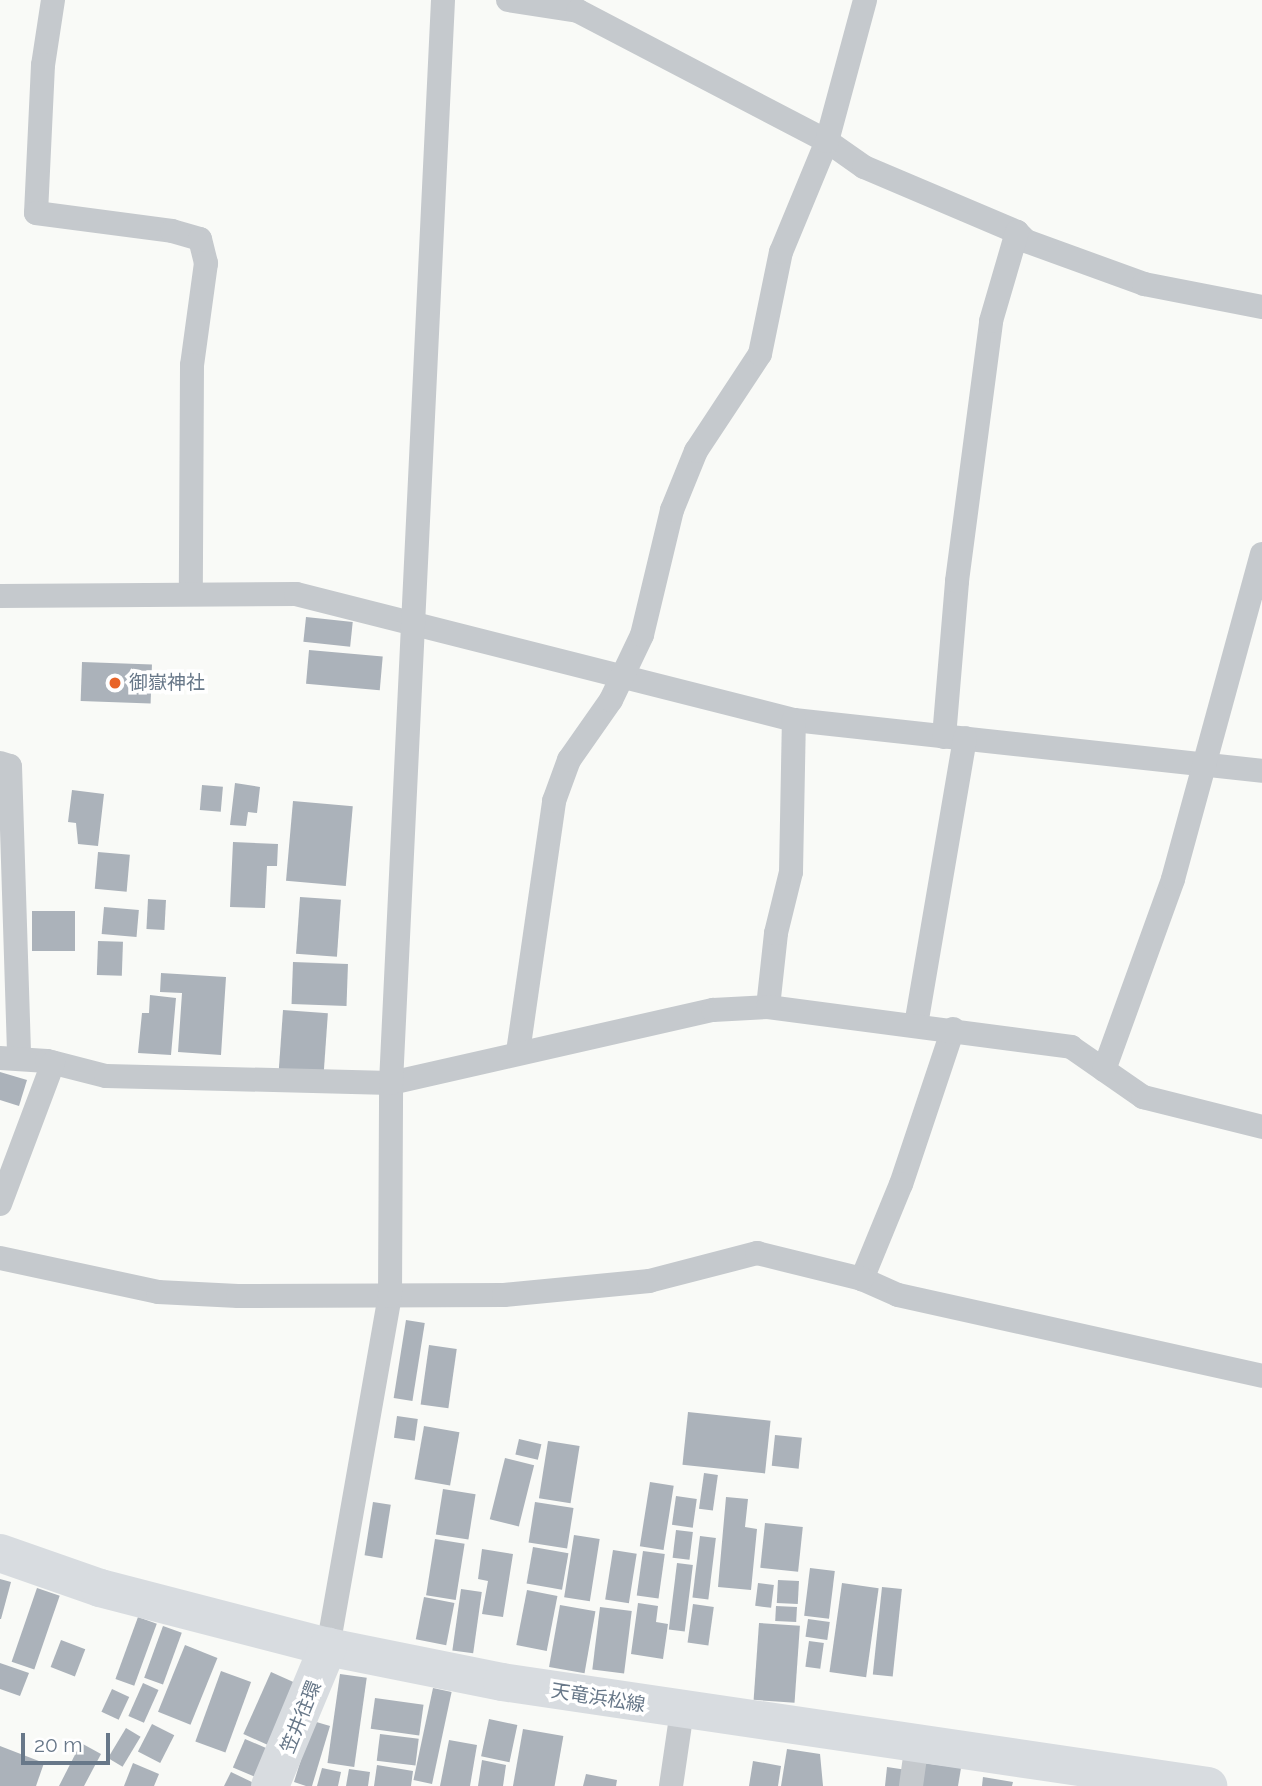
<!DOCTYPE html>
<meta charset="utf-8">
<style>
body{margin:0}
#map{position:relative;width:1262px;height:1786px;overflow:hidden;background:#f9faf7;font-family:Raleway,"Noto Sans JP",sans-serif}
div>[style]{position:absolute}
.building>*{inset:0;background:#abb2ba;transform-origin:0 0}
.minor>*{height:24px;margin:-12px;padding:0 12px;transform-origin:12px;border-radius:12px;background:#c5c9cd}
.primary>*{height:38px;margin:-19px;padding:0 19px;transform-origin:19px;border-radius:19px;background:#d8dce0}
.dots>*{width:19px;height:19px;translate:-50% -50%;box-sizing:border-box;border:4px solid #fff;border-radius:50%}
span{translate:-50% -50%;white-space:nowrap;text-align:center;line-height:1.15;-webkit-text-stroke:7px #fff;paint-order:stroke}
.poi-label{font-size:19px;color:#687889}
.left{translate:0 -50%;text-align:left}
.street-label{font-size:19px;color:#687889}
.scale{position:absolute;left:21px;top:1733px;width:89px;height:32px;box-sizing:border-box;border:4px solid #687889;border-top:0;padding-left:9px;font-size:21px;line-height:24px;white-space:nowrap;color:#687889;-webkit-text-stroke:5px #fff;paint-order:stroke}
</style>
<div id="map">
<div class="building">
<div style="left:306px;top:617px;width:47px;height:25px;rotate:6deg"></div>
<div style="left:309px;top:650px;width:74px;height:34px;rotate:5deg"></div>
<div style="left:82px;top:662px;width:70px;height:39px;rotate:2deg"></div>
<div style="clip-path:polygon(235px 783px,260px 787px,257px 813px,248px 812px,246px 826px,230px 825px)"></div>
<div style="left:202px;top:785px;width:21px;height:25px;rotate:5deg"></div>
<div style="clip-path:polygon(72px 790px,104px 794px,98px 846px,78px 844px,76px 823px,68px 822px)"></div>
<div style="left:293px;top:801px;width:60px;height:80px;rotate:5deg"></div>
<div style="clip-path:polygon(233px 842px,278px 844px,277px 866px,267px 866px,265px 908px,230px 907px)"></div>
<div style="left:98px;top:852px;width:32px;height:37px;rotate:5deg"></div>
<div style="left:300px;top:897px;width:41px;height:57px;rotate:4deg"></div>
<div style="left:148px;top:899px;width:18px;height:30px;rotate:3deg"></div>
<div style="left:104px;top:907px;width:35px;height:27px;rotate:5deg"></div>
<div style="left:75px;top:911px;width:40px;height:43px;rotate:90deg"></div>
<div style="left:98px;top:941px;width:25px;height:34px;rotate:2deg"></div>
<div style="left:293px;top:962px;width:55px;height:42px;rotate:2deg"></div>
<div style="clip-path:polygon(161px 973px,226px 977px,221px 1055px,178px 1052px,182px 993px,160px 992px)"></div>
<div style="clip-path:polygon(150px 995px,176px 998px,171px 1055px,138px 1053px,142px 1013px,149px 1013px)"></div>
<div style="left:283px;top:1010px;width:45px;height:60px;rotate:4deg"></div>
<div style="clip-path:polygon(0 1072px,27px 1080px,19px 1106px,0 1100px)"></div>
<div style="left:406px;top:1320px;width:19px;height:79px;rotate:9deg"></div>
<div style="left:429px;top:1345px;width:28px;height:60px;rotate:8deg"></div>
<div style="left:688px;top:1412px;width:83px;height:53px;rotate:6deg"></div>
<div style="left:397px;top:1416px;width:21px;height:22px;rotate:8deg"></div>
<div style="left:424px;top:1426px;width:36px;height:54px;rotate:10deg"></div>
<div style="left:775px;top:1435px;width:27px;height:31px;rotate:6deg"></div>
<div style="left:519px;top:1439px;width:23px;height:16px;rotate:13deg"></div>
<div style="left:548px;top:1441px;width:32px;height:58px;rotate:9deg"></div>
<div style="left:505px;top:1458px;width:30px;height:63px;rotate:14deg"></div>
<div style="left:704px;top:1473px;width:14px;height:36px;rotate:8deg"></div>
<div style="left:650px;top:1482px;width:24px;height:65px;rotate:9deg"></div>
<div style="left:443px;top:1489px;width:33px;height:46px;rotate:9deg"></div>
<div style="left:676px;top:1496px;width:21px;height:29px;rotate:8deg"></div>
<div style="clip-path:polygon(726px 1497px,748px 1499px,745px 1527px,757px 1529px,751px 1590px,718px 1587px)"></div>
<div style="left:373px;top:1502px;width:18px;height:54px;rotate:9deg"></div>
<div style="left:535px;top:1502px;width:39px;height:41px;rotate:9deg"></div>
<div style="left:765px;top:1523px;width:38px;height:45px;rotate:6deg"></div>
<div style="left:676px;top:1530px;width:17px;height:28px;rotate:7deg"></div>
<div style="left:574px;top:1535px;width:26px;height:63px;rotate:9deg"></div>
<div style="left:700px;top:1536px;width:16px;height:62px;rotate:7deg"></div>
<div style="left:435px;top:1539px;width:30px;height:57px;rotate:9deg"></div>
<div style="left:533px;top:1547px;width:36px;height:37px;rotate:10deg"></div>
<div style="clip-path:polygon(482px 1549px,513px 1554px,503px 1617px,482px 1614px,488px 1581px,478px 1579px)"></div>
<div style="left:613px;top:1550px;width:24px;height:50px;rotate:9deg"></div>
<div style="left:643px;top:1551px;width:22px;height:45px;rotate:8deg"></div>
<div style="left:677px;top:1563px;width:16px;height:67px;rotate:7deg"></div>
<div style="left:810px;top:1568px;width:25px;height:48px;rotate:7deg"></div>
<div style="clip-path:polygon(0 1579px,11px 1582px,1px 1619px,0 1619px)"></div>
<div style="left:778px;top:1580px;width:21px;height:23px;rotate:3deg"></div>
<div style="left:758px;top:1583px;width:16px;height:23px;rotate:7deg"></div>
<div style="left:842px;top:1583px;width:37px;height:90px;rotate:8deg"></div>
<div style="left:882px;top:1587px;width:20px;height:88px;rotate:6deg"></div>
<div style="left:37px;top:1588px;width:24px;height:78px;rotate:19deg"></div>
<div style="left:461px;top:1589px;width:21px;height:62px;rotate:8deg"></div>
<div style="left:527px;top:1590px;width:31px;height:56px;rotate:11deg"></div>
<div style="left:424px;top:1597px;width:31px;height:43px;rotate:11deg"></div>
<div style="clip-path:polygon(638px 1603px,658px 1606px,656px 1622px,668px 1624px,663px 1659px,631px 1654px)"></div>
<div style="left:693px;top:1604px;width:21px;height:39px;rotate:8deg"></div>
<div style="left:560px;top:1605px;width:36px;height:63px;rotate:10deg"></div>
<div style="left:776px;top:1606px;width:21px;height:15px;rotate:3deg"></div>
<div style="left:600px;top:1607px;width:32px;height:63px;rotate:7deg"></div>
<div style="left:138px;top:1617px;width:20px;height:66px;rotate:20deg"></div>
<div style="left:808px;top:1619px;width:22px;height:18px;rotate:8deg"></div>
<div style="left:759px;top:1623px;width:41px;height:77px;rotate:4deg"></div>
<div style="left:163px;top:1626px;width:20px;height:55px;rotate:20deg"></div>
<div style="left:61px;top:1640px;width:26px;height:29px;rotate:21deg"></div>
<div style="left:809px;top:1641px;width:15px;height:26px;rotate:8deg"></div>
<div style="left:185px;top:1645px;width:35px;height:72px;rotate:22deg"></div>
<div style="clip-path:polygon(0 1663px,29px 1673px,20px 1696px,0 1689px)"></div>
<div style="left:221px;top:1671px;width:32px;height:75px;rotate:20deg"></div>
<div style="left:271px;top:1672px;width:30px;height:68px;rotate:24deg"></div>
<div style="left:340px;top:1674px;width:27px;height:90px;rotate:8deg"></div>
<div style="left:143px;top:1683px;width:17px;height:36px;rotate:24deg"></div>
<div style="left:433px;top:1688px;width:19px;height:94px;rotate:12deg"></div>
<div style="left:112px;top:1689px;width:19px;height:25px;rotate:25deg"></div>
<div style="left:375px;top:1698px;width:49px;height:31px;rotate:8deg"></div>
<div style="left:489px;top:1719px;width:29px;height:38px;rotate:12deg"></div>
<div style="clip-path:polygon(313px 1721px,330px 1726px,312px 1786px,306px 1786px,294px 1782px)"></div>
<div style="left:152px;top:1724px;width:25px;height:31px;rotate:27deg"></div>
<div style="left:126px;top:1728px;width:17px;height:35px;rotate:31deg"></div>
<div style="left:523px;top:1729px;width:41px;height:58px;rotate:10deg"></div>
<div style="left:380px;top:1734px;width:39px;height:27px;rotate:7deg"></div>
<div style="left:245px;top:1739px;width:26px;height:31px;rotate:23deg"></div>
<div style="clip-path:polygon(449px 1740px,477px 1745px,470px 1786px,440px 1786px)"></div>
<div style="clip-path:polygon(81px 1743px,101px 1754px,84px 1786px,59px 1786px)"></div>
<div style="clip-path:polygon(0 1746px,44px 1763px,36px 1786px,0 1786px)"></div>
<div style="clip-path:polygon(787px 1749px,820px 1754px,823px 1786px,781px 1786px)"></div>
<div style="clip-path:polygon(482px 1760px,506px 1765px,503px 1786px,478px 1786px)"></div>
<div style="clip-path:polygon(753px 1761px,781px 1766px,778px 1786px,749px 1786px)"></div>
<div style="clip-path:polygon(133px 1763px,159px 1774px,154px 1786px,124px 1786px)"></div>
<div style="clip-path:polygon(923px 1763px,961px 1768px,958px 1786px,920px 1786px)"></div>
<div style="clip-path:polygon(377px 1765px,413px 1771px,411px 1786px,374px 1786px)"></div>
<div style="clip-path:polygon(887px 1767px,907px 1770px,904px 1786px,885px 1786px)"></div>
<div style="clip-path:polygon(322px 1768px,341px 1772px,338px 1786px,317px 1786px)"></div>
<div style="clip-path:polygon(349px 1769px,370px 1772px,368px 1786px,346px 1786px)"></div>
<div style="clip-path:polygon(231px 1772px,256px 1784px,254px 1786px,224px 1786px)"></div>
<div style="clip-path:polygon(586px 1774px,617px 1780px,616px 1786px,583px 1786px)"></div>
<div style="clip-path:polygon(983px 1777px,1013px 1782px,1012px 1786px,982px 1786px)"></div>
</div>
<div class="minor">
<div style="left:53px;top:0;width:66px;rotate:98.7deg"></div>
<div style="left:43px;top:65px;width:148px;rotate:92.7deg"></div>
<div style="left:36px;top:213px;width:137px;rotate:7.5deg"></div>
<div style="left:172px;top:231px;width:29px;rotate:16deg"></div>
<div style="left:200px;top:239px;width:25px;rotate:76deg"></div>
<div style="left:206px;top:263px;width:103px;rotate:97.8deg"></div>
<div style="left:192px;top:365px;width:228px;rotate:90.3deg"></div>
<div style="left:508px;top:0;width:71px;rotate:8.9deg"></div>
<div style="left:578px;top:11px;width:281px;rotate:27.6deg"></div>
<div style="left:827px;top:141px;width:45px;rotate:35.1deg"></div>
<div style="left:864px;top:167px;width:166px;rotate:23deg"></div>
<div style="left:1017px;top:232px;width:13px;rotate:45deg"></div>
<div style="left:1026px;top:241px;width:126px;rotate:20deg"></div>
<div style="left:1144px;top:284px;width:120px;rotate:11deg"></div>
<div style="left:0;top:596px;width:296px;rotate:-0.4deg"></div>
<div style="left:296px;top:594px;width:514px;rotate:14.2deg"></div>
<div style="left:794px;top:720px;width:471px;rotate:6.2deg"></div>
<div style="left:944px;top:737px;width:157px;rotate:-85.2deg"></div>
<div style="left:957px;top:581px;width:262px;rotate:-82.5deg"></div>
<div style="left:991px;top:321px;width:93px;rotate:-73.7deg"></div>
<div style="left:0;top:763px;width:10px;rotate:17deg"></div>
<div style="left:10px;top:766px;width:292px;rotate:88.2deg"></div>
<div style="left:768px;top:1007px;width:74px;rotate:-83.8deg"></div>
<div style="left:776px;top:933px;width:63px;rotate:-76.2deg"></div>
<div style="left:791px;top:872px;width:152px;rotate:-88.9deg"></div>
<div style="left:916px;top:1025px;width:291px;rotate:-80.3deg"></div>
<div style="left:953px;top:1029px;width:163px;rotate:108.5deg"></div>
<div style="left:901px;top:1184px;width:103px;rotate:112.3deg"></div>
<div style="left:862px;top:1279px;width:39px;rotate:24deg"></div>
<div style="left:898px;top:1295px;width:373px;rotate:12.5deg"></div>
<div style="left:518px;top:1052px;width:254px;rotate:-81.8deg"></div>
<div style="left:554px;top:801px;width:44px;rotate:-69.9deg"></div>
<div style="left:569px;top:760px;width:73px;rotate:-55deg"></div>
<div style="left:611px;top:700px;width:72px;rotate:-64.5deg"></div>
<div style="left:642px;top:635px;width:129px;rotate:-76.5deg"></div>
<div style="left:672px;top:510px;width:64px;rotate:-67.9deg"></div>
<div style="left:696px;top:451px;width:116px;rotate:-56.6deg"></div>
<div style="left:760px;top:354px;width:104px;rotate:-78.4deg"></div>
<div style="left:781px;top:252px;width:120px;rotate:-67.5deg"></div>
<div style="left:827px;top:141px;width:146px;rotate:-74.9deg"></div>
<div style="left:0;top:1058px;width:47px;rotate:3.7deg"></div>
<div style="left:47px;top:1061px;width:61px;rotate:14.3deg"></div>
<div style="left:106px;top:1076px;width:285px;rotate:1.4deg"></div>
<div style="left:391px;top:1083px;width:330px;rotate:-12.8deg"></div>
<div style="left:713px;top:1010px;width:55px;rotate:-3.1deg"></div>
<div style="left:768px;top:1007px;width:306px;rotate:7.5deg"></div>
<div style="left:1071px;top:1047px;width:88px;rotate:34.8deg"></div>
<div style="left:1143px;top:1097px;width:123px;rotate:14.1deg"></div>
<div style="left:1104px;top:1070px;width:203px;rotate:-70.1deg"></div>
<div style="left:1173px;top:879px;width:337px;rotate:-74.7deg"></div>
<div style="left:0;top:1204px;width:151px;rotate:-69.4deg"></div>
<div style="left:0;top:1258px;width:162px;rotate:12.1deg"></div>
<div style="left:158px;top:1292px;width:80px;rotate:2.9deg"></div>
<div style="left:238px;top:1296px;width:266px;rotate:-0.2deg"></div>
<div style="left:504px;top:1295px;width:146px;rotate:-5.5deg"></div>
<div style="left:649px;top:1281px;width:112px;rotate:-14.5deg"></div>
<div style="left:757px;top:1253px;width:108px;rotate:13.9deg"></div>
<div style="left:328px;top:1647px;width:356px;rotate:-80deg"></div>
<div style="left:390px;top:1296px;width:213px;rotate:-89.7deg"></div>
<div style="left:391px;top:1083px;width:1084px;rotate:-87.25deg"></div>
<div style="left:671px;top:1786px;width:76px;rotate:-81.7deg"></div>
<div style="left:911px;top:1786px;width:43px;rotate:-82.1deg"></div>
</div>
<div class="primary">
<div style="left:0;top:1553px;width:106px;rotate:19.3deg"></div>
<div style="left:100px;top:1588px;width:236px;rotate:14.5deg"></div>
<div style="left:328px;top:1647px;width:177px;rotate:11.4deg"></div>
<div style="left:502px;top:1682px;width:714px;rotate:8.38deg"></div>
<div style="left:270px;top:1786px;width:151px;rotate:-67.4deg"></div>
</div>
<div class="dots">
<div style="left:115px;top:683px;background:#e86428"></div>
</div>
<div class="poi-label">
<span class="left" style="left:129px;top:683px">御嶽神社</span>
</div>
<div class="street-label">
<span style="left:598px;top:1698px;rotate:9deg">天竜浜松線</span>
<span style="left:301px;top:1717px;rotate:-68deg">笠井往環</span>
</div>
<div class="scale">20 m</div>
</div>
